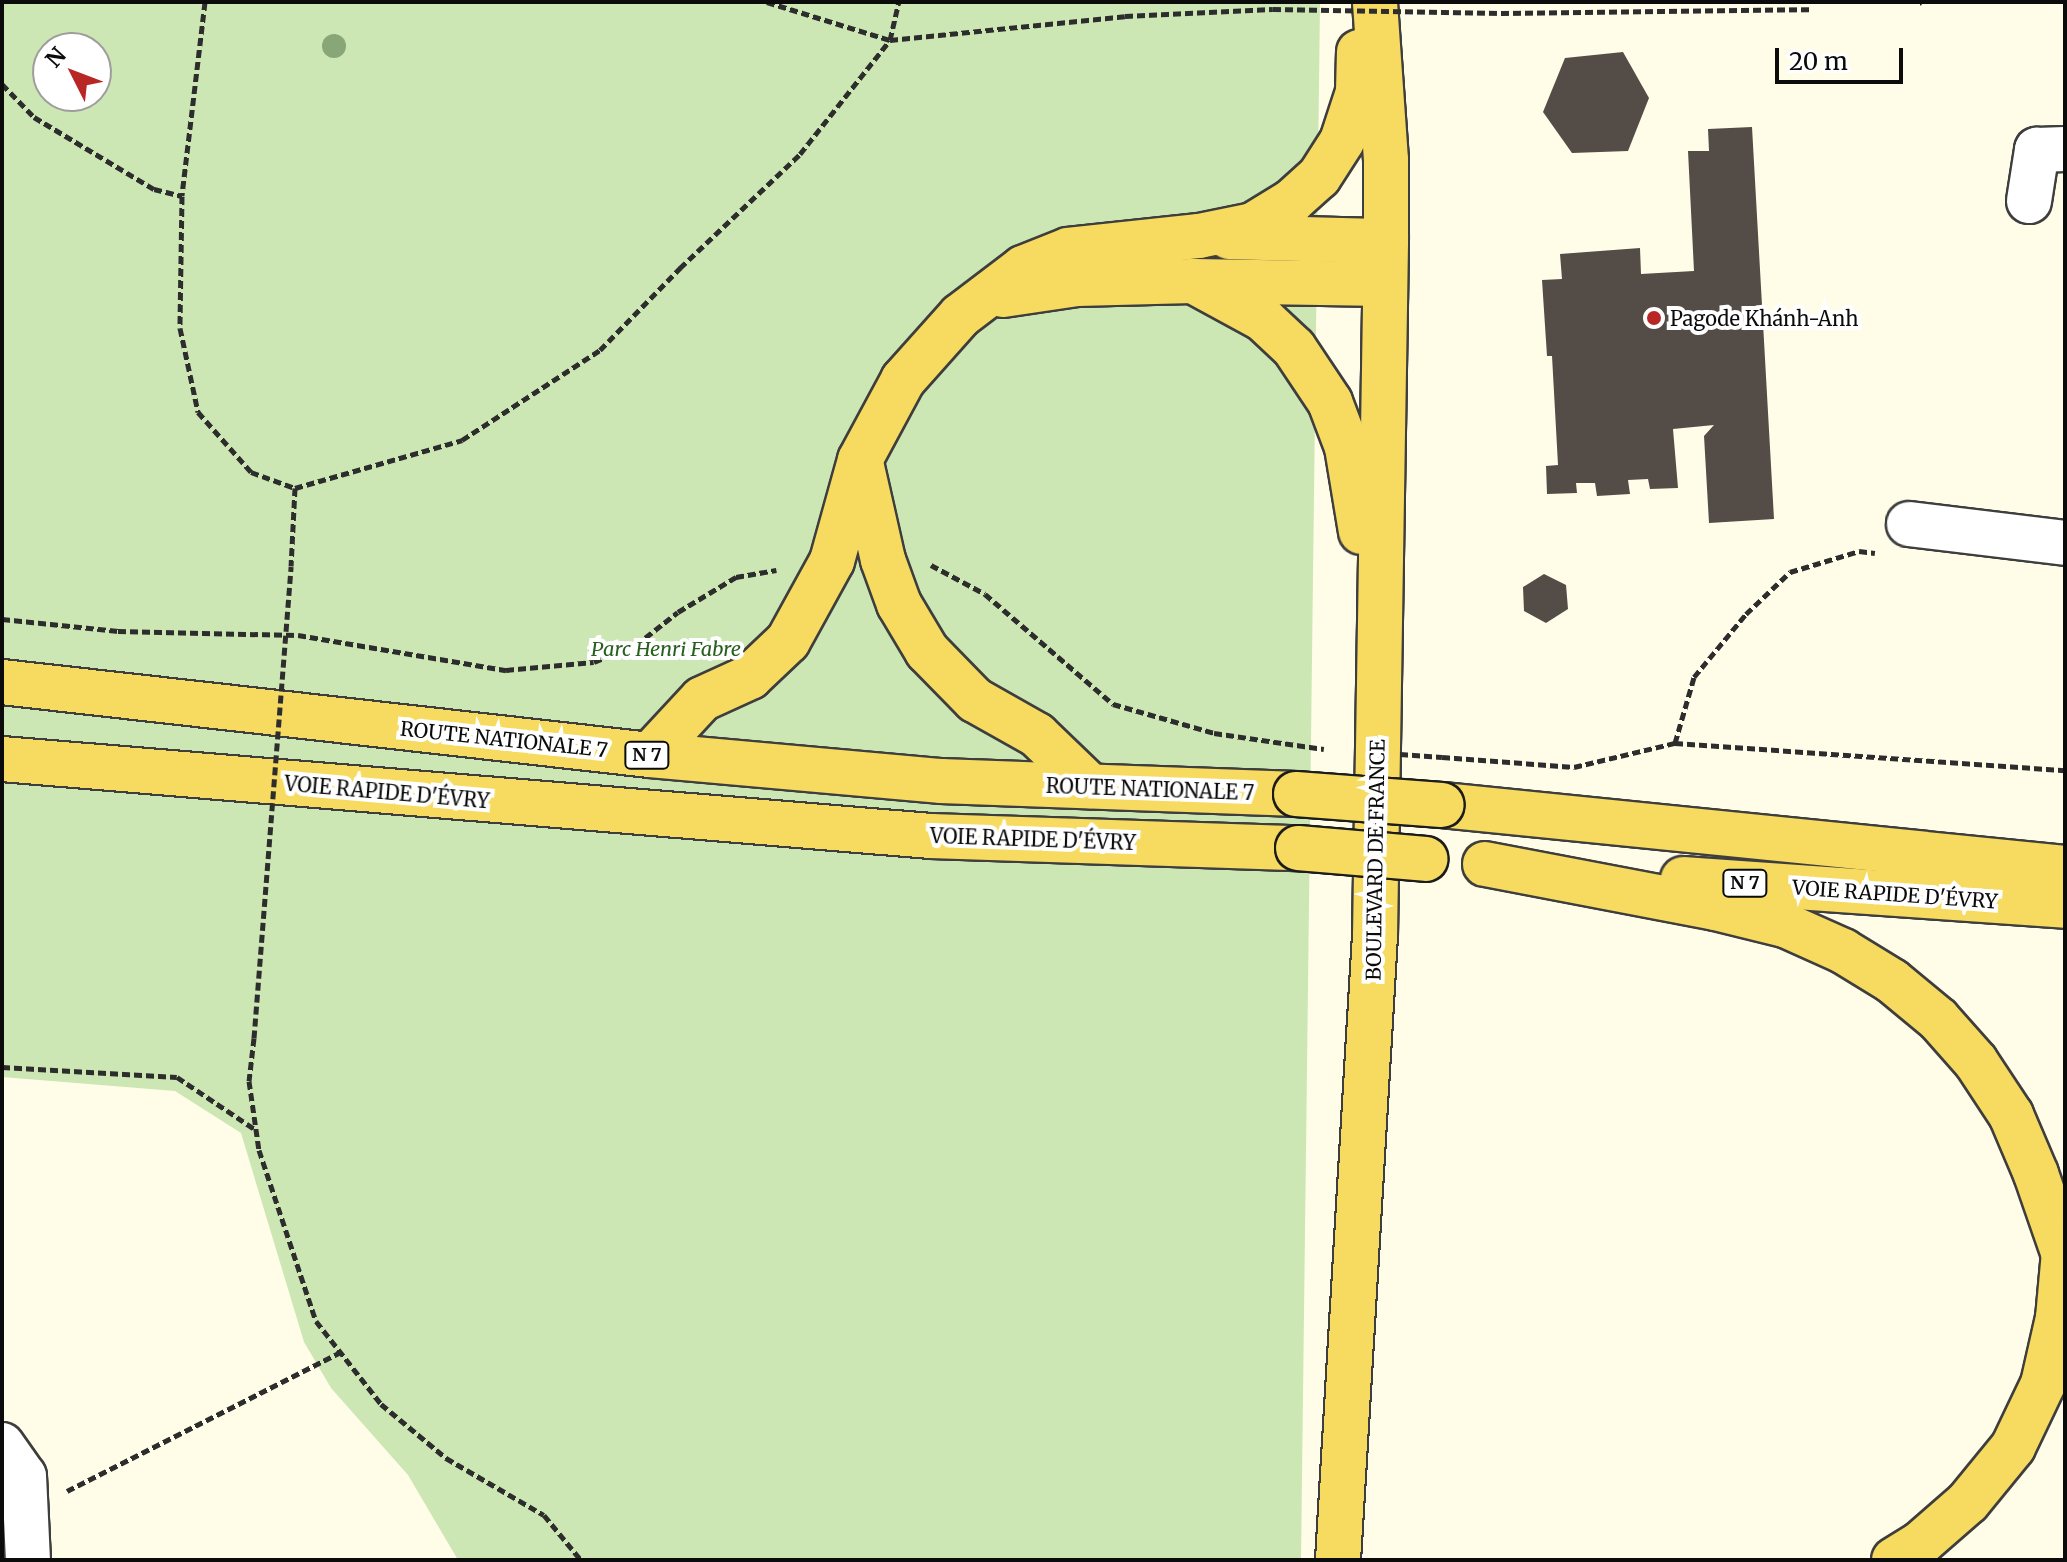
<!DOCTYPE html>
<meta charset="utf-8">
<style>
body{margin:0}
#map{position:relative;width:2067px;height:1562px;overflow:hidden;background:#fffce8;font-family:Merriweather,serif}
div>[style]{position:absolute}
.green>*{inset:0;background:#cce7b4}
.building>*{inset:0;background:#534c47}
.path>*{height:5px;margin-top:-2.5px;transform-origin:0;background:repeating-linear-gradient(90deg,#2d2d2d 0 8px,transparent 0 12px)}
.roads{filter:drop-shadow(2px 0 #3e3e3e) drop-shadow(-2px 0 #3e3e3e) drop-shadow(0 2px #3e3e3e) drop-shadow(0 -2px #3e3e3e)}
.minor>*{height:44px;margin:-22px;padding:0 22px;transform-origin:22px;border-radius:22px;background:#fff}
.major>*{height:44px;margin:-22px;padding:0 22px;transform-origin:22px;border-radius:22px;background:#f7db60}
.path-bridge>*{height:5px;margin-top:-2.5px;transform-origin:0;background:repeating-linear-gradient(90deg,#2d2d2d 0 8px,transparent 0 12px)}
.bridges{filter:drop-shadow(2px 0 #1c1c1c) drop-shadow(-2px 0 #1c1c1c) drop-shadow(0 2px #1c1c1c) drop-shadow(0 -2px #1c1c1c)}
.major-bridge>*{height:44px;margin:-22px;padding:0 22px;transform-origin:22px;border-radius:22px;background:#f7db60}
.trees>*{width:24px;height:24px;margin:-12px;border-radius:50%;background:#88a678}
.dots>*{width:22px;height:22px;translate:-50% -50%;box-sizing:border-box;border:4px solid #fff;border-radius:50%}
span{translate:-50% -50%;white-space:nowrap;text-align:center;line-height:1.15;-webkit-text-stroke:8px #fff;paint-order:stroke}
.shield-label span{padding:2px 6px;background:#fff;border:2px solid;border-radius:6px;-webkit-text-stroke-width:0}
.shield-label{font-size:18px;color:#0b0b0b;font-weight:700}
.poi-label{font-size:20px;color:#0b0b0b}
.left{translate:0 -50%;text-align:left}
.park-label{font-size:20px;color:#27601d;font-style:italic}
.street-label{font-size:20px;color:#0b0b0b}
.frame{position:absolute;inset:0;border:4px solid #0b0b0b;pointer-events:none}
.north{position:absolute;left:32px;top:32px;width:80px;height:80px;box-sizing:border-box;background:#fff;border:2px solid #9d9d9d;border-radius:50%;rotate:312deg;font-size:22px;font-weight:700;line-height:32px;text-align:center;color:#0b0b0b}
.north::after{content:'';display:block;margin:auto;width:28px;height:36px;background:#b82726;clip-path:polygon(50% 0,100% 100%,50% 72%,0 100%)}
.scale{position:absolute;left:1775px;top:48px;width:128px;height:36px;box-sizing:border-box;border:4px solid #0b0b0b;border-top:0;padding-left:10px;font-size:24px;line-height:28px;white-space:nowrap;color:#0b0b0b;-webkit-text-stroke:6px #fff;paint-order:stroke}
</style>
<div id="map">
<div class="green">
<div style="clip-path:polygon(evenodd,2px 2px,1320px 2px,1301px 1560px,458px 1560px,408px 1475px,331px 1388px,304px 1342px,241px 1133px,175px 1091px,2px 1077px,2px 2px,48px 48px,96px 48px,96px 96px,48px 96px,48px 48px)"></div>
</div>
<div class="building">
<div style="clip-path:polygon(1623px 52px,1649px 98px,1628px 151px,1572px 153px,1543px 112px,1565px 58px)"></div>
<div style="clip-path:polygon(1752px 127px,1774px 519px,1709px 523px,1704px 436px,1714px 425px,1673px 429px,1678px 488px,1650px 489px,1648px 479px,1628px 480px,1630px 494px,1597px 496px,1595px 483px,1576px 483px,1577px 493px,1547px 494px,1546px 466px,1558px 465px,1552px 356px,1547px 356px,1542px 280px,1562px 279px,1560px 254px,1640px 248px,1641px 274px,1694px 271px,1688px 151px,1709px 151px,1708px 129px)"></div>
<div style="clip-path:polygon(1544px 574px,1566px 585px,1568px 609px,1546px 623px,1524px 611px,1523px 587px)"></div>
</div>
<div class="path">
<div style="left:205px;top:2px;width:195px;rotate:96.8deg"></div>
<div style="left:182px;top:196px;width:132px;rotate:90.9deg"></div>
<div style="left:180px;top:328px;width:86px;rotate:77.9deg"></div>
<div style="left:198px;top:412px;width:80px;rotate:48.5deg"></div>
<div style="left:251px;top:472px;width:47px;rotate:20deg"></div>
<div style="left:295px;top:488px;width:78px;rotate:92.9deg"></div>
<div style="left:767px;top:2px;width:129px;rotate:17.2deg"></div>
<div style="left:890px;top:40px;width:236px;rotate:-5.8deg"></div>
<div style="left:1125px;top:16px;width:148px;rotate:-2.7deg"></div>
<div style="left:1919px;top:3px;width:2px;rotate:-27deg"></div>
<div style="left:1501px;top:13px;width:310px;rotate:-0.7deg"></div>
<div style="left:2px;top:84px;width:46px;rotate:45.9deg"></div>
<div style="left:34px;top:117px;width:140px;rotate:31deg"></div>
<div style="left:154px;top:189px;width:29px;rotate:14deg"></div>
<div style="left:295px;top:488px;width:174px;rotate:-16deg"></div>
<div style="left:462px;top:440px;width:165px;rotate:-33.1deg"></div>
<div style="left:600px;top:350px;width:115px;rotate:-45.7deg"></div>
<div style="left:680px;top:268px;width:166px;rotate:-43.5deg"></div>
<div style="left:800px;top:154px;width:145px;rotate:-51.7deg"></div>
<div style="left:890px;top:40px;width:39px;rotate:-77deg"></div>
<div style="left:931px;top:565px;width:61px;rotate:28.2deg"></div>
<div style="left:985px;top:594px;width:169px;rotate:40.7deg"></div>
<div style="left:1113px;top:704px;width:105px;rotate:16deg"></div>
<div style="left:1214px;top:733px;width:111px;rotate:8.3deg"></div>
<div style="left:2px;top:619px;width:117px;rotate:5.9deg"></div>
<div style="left:118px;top:631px;width:180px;rotate:1.3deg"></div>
<div style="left:298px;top:635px;width:211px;rotate:9.6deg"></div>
<div style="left:506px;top:670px;width:88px;rotate:-5.2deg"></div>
<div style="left:594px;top:662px;width:45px;rotate:-22deg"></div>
<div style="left:636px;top:645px;width:53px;rotate:-38.2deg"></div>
<div style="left:678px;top:612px;width:68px;rotate:-31.1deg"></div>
<div style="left:736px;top:577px;width:41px;rotate:-9.9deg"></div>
<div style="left:1675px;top:743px;width:69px;rotate:-73.9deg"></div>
<div style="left:1694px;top:677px;width:82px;rotate:-50.5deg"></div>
<div style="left:1746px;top:614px;width:61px;rotate:-43.7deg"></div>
<div style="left:1790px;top:572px;width:72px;rotate:-16.9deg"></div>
<div style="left:1859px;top:551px;width:16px;rotate:7deg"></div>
<div style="left:1442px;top:757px;width:132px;rotate:4.3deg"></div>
<div style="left:1574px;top:767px;width:104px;rotate:-13.4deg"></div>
<div style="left:1675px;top:743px;width:391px;rotate:4deg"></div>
<div style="left:254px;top:1038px;width:43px;rotate:96.6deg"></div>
<div style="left:249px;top:1081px;width:70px;rotate:81.8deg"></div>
<div style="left:259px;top:1150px;width:180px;rotate:71.6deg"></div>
<div style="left:316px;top:1321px;width:105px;rotate:51.9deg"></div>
<div style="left:381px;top:1404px;width:85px;rotate:39.7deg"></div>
<div style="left:446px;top:1458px;width:113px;rotate:30.2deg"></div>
<div style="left:544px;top:1515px;width:58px;rotate:50.6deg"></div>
<div style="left:2px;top:1067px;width:175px;rotate:3.3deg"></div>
<div style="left:177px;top:1077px;width:95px;rotate:33.9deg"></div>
<div style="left:67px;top:1491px;width:307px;rotate:-26.9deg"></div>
</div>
<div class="roads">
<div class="minor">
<div style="left:2029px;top:201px;width:52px;rotate:-81.1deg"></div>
<div style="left:2037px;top:150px;width:28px;rotate:-2deg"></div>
<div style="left:1909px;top:524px;width:157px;rotate:6.9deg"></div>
<div style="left:2px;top:1445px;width:38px;rotate:55deg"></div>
<div style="left:24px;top:1476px;width:84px;rotate:87.3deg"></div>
</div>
<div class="major">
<div style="left:1229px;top:237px;width:157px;rotate:1.5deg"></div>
<div style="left:1193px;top:281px;width:80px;rotate:28.5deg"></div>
<div style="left:1263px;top:319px;width:42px;rotate:43.1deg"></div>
<div style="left:1294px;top:348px;width:65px;rotate:56.3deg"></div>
<div style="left:1330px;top:402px;width:48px;rotate:69.3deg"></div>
<div style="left:1347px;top:447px;width:86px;rotate:80.6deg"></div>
<div style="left:1003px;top:295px;width:75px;rotate:-8.5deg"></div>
<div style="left:1077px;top:284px;width:116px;rotate:-1.5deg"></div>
<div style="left:1193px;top:281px;width:192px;rotate:0.9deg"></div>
<div style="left:862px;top:467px;width:95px;rotate:77.3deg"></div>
<div style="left:883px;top:560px;width:47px;rotate:70deg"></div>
<div style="left:899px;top:604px;width:55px;rotate:59.2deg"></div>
<div style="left:927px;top:651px;width:69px;rotate:45.6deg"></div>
<div style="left:975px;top:700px;width:71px;rotate:29.4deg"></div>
<div style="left:1037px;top:735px;width:74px;rotate:43.9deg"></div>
<div style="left:2px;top:682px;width:652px;rotate:6.43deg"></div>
<div style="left:650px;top:755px;width:293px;rotate:5.1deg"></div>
<div style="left:942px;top:781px;width:354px;rotate:2.1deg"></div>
<div style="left:650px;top:755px;width:76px;rotate:-47.1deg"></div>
<div style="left:702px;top:699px;width:53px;rotate:-24.6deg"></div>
<div style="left:750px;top:677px;width:52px;rotate:-43.5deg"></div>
<div style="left:788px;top:641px;width:91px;rotate:-61.2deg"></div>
<div style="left:832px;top:561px;width:105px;rotate:-74.5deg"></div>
<div style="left:860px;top:460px;width:91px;rotate:-61.7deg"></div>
<div style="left:903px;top:380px;width:86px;rotate:-48.3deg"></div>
<div style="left:960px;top:316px;width:79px;rotate:-37.3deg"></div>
<div style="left:1023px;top:268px;width:48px;rotate:-21.8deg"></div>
<div style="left:1068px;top:250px;width:132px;rotate:-6.1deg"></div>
<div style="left:1199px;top:236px;width:55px;rotate:-11.5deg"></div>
<div style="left:1253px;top:225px;width:46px;rotate:-31.6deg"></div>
<div style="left:1292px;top:201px;width:36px;rotate:-42deg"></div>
<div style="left:1319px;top:177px;width:43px;rotate:-57.4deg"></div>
<div style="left:1342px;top:141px;width:52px;rotate:-71.9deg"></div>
<div style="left:1358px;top:92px;width:40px;rotate:-88.6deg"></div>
<div style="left:2px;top:759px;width:931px;rotate:4.74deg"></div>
<div style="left:930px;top:836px;width:368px;rotate:1.9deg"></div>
<div style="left:1442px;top:805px;width:626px;rotate:5.77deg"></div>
<div style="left:1485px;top:864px;width:234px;rotate:10.8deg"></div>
<div style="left:1715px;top:908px;width:72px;rotate:13.7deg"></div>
<div style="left:1785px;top:925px;width:64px;rotate:24.1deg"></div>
<div style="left:1843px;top:951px;width:57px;rotate:31.5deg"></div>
<div style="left:1892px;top:981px;width:60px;rotate:39.6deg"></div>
<div style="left:1938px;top:1019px;width:57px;rotate:48.5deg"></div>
<div style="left:1976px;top:1062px;width:64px;rotate:56.6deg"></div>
<div style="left:2011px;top:1115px;width:64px;rotate:67deg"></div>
<div style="left:2036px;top:1174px;width:83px;rotate:70.9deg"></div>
<div style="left:1683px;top:879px;width:383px;rotate:4deg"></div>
<div style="left:1338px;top:1560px;width:625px;rotate:-86.61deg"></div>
<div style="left:1375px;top:936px;width:695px;rotate:-89.09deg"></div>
<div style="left:1386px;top:241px;width:81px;rotate:-90deg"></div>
<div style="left:1386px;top:160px;width:158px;rotate:-94deg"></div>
<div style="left:1894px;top:1560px;width:32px;rotate:-32deg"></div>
<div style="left:1921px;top:1543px;width:62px;rotate:-41.1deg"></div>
<div style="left:1968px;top:1502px;width:71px;rotate:-50.7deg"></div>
<div style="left:2013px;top:1447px;width:70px;rotate:-64.5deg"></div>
<div style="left:2043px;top:1384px;width:68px;rotate:-77.2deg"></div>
<div style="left:2058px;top:1318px;width:77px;rotate:-84.8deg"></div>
</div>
</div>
<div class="path-bridge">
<div style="left:1273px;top:9px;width:228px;rotate:1deg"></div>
<div style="left:1400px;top:754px;width:42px;rotate:4.1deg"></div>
<div style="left:254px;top:1038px;width:473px;rotate:-85.5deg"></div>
</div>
<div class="bridges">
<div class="major-bridge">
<div style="left:1296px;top:794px;width:146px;rotate:4.3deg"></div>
<div style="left:1298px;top:848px;width:128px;rotate:4.9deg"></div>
</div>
</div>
<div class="trees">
<div style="left:334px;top:46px"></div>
</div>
<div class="dots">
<div style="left:1654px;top:318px;background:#b82726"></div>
</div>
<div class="shield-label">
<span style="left:647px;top:755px">N 7</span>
<span style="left:1745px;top:883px">N 7</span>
</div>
<div class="poi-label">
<span class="left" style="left:1670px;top:318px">Pagode Khánh-Anh</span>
</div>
<div class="park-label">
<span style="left:666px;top:648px">Parc Henri Fabre</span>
</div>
<div class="street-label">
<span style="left:504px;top:739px;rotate:6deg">ROUTE NATIONALE 7</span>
<span style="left:1150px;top:789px;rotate:2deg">ROUTE NATIONALE 7</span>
<span style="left:387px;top:792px;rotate:5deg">VOIE RAPIDE D'ÉVRY</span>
<span style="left:1033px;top:839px;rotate:2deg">VOIE RAPIDE D'ÉVRY</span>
<span style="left:1375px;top:860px;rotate:-89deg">BOULEVARD DE FRANCE</span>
<span style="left:1895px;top:894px;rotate:4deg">VOIE RAPIDE D'ÉVRY</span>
</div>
<div class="frame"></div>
<div class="north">N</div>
<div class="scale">20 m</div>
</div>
